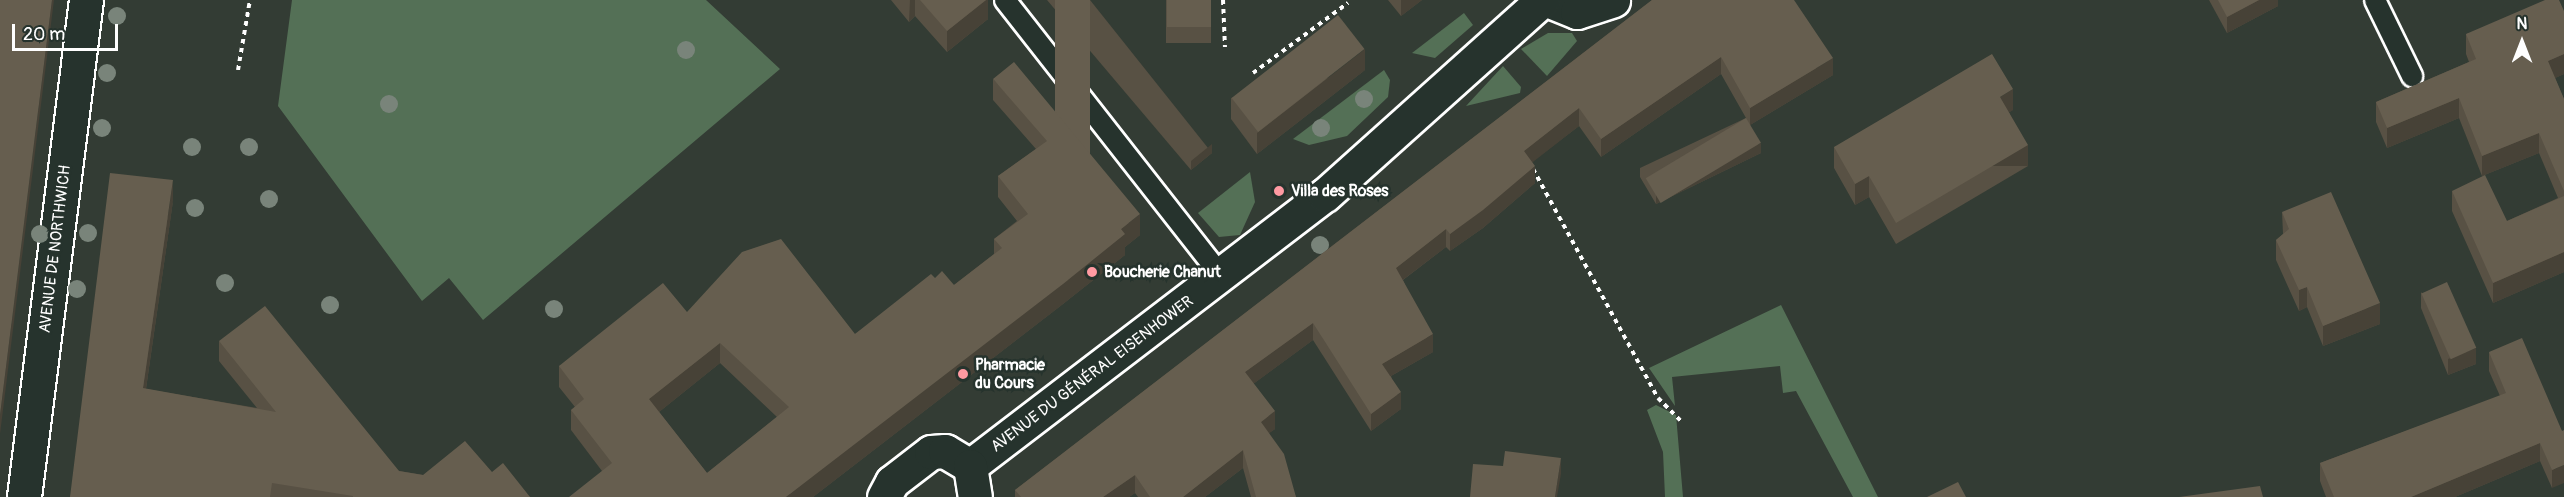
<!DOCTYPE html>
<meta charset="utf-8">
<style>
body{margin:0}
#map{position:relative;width:2564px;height:497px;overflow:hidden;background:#333c34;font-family:Pangolin,sans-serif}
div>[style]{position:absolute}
.green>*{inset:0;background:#547056}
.path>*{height:4px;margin-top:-2px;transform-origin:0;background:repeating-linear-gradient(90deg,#fff 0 4.5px,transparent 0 9px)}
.roads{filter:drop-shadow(2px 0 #fff) drop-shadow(-2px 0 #fff) drop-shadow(0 2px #fff) drop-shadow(0 -2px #fff)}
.lane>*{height:20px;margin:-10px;padding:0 10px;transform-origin:10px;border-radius:10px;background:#26332d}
.secondary>*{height:33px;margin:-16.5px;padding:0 16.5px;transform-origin:16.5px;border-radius:16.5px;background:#26332d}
.trees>*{width:18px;height:18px;margin:-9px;border-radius:50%;background:#79847a}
.wall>*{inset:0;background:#585144;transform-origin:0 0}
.shaded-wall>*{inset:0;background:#474237;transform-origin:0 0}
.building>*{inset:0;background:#665e4f;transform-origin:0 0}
.dots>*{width:16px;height:16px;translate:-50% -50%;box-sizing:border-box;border:3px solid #26332d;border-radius:50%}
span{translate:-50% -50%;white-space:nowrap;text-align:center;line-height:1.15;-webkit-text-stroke:5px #26332d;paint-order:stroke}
.poi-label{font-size:16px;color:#fff;font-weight:700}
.left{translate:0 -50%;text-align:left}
.street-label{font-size:16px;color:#fff}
.north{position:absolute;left:2492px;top:12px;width:60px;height:60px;-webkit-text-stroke:4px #26332d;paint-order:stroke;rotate:0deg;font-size:16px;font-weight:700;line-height:24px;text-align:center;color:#fff}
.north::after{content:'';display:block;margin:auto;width:21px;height:27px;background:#fff;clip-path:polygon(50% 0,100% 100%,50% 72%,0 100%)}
.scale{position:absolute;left:12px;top:24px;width:106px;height:27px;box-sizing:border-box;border:3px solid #fff;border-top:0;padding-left:8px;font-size:18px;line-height:21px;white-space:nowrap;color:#fff;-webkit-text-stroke:4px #26332d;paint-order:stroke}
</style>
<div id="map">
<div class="green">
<div style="clip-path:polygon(292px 0,706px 0,780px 69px,483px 320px,449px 278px,422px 301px,278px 106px)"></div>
<div style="clip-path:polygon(1464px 13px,1473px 25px,1435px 58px,1412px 53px)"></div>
<div style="clip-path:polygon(1548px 33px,1572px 33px,1577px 41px,1547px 76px,1521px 49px)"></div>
<div style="clip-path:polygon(1503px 66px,1521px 87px,1520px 93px,1466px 106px)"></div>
<div style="clip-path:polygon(1384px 70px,1390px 80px,1388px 97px,1347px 136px,1309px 145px,1293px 139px)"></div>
<div style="clip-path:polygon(1250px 172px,1255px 202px,1240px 235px,1219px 237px,1198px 213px)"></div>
<div style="clip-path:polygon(1781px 305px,1878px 497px,1853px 497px,1796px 391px,1783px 393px,1780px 366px,1672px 377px,1675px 406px,1649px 368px)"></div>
<div style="clip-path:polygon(1656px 405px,1676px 415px,1683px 497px,1665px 497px,1663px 452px,1647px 410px)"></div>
</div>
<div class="path">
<div style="left:1223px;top:0;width:47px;rotate:87.6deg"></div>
<div style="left:238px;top:70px;width:71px;rotate:-80.3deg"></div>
<div style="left:1253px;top:73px;width:118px;rotate:-36.4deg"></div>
<div style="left:1533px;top:169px;width:261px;rotate:61.4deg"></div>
<div style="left:1658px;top:398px;width:34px;rotate:45deg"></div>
</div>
<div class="roads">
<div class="lane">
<div style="left:1005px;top:0;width:350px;rotate:51.9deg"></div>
<div style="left:2375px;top:0;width:85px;rotate:64deg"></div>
</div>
<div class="secondary">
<div style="left:1547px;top:0;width:32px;rotate:22deg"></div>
<div style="left:1577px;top:12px;width:38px;rotate:-18deg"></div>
<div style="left:970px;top:466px;width:447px;rotate:-37.4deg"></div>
<div style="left:1325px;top:195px;width:292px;rotate:-41.9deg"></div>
<div style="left:24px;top:497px;width:501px;rotate:-82.89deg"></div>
<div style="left:884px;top:497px;width:17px;rotate:-62deg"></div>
<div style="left:892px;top:482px;width:49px;rotate:-37.6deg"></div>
<div style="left:931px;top:452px;width:14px;rotate:-4deg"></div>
<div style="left:945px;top:451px;width:29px;rotate:31deg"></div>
<div style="left:970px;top:466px;width:31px;rotate:81deg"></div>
</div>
</div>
<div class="trees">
<div style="left:117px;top:16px"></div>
<div style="left:686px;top:50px"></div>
<div style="left:107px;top:73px"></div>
<div style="left:1364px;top:99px"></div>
<div style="left:389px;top:104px"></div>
<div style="left:102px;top:128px"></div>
<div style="left:1321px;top:128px"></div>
<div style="left:192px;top:147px"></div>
<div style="left:249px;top:147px"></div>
<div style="left:269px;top:199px"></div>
<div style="left:195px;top:208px"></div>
<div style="left:88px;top:233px"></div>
<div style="left:40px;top:234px"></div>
<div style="left:1320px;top:245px"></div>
<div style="left:225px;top:283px"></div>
<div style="left:77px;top:289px"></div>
<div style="left:330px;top:305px"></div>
<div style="left:554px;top:309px"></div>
</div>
<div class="wall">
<div style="clip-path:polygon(891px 0,988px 0,988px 19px,947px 52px,915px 16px,909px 22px)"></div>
<div style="clip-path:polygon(1047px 0,1090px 0,1212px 153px,1191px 170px)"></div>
<div style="left:1166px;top:0;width:45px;height:43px"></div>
<div style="clip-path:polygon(1388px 0,1422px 0,1401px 16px)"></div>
<div style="clip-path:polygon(1652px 0,1833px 75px,1750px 125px,1761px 153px,1656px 204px,1640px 177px,1640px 168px,1746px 118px,1721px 74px,1601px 157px,1579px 126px,1532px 162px,1535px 183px,1483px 228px,1450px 251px,1446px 247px,1403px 280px,1433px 352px,1391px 376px,1401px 409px,1371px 431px,1313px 340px,1253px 384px,1275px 429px,1269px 433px,1296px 497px,1251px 497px,1243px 468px,1205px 497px,1138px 497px,1135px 493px,1129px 497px,1015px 497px,1015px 490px)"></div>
<div style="clip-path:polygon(2209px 0,2278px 0,2278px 6px,2227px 33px)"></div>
<div style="clip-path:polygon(2564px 11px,2564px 74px,2555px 78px,2564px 99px,2564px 272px,2493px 303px,2452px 211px,2452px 191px,2507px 221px,2558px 198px,2539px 153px,2482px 176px,2459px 118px,2387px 148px,2376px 122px,2376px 102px,2469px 62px,2466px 54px,2466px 34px)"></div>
<div style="clip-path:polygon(1365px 70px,1257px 154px,1231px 119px,1231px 98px)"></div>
<div style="clip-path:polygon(evenodd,993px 79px,1140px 235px,1125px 247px,1125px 255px,1063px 304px,813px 497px,602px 471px,571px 430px,571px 410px,575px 407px,559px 387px,559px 366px,687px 312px,855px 334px,935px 278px,954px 285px,994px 254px,994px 239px,1017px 221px,998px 197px,998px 176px,1036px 149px,993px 100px,993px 79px,720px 363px,777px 417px,707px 473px,659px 412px,720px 363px)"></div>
<div style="clip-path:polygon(2013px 110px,2009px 112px,2028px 166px,1896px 244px,1869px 197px,1855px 205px,1834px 168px,1834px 147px)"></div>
<div style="clip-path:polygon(173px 201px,146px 389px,257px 408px,219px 361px,219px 341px,399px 471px,423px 475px,492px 472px,530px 497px,70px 497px)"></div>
<div style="clip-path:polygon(2282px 212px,2380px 324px,2323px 346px,2307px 307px,2299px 311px,2276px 260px,2276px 240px,2283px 234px)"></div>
<div style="clip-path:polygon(2421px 292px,2476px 364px,2448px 375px,2421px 308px)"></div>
<div style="clip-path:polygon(2489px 352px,2562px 431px,2552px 488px,2540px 461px,2455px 497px,2326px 497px,2320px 481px,2320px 463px,2500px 396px,2489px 371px)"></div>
</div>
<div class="shaded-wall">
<div style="clip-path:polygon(52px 0,54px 0,0 434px,0 415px)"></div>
<div style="clip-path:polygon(910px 0,915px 0,915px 16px,909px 22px)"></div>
<div style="clip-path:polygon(986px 0,988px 0,988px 19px,947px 52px,947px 31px)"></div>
<div style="clip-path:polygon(1401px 0,1422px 0,1401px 16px)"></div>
<div style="clip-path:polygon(2259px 0,2278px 0,2278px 6px,2227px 33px,2227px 17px)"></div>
<div style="clip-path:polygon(1365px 49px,1365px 70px,1257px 154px,1257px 133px)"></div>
<div style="clip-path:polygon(2564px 54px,2564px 74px,2548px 81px,2548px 61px)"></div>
<div style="clip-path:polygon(1721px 57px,1721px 74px,1601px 157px,1601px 139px)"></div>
<div style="clip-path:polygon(1833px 58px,1833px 75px,1750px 125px,1750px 108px)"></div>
<div style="clip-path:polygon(2013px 89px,2013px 110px,2000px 118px,2000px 97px)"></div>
<div style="clip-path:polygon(2459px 98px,2459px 118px,2387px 148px,2387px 128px)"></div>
<div style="clip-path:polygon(1579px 108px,1579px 126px,1524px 169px,1524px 151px)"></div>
<div style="clip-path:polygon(2539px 133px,2539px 153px,2482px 176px,2482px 156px)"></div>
<div style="clip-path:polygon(1761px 143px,1761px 153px,1656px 204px,1656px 195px)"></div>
<div style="clip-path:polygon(1212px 144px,1212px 153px,1191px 170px,1191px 161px)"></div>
<div style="left:2028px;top:145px;width:21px;height:153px;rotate:90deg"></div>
<div style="clip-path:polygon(1535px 166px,1535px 183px,1483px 228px,1450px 251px,1450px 234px)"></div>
<div style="clip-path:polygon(1869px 176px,1869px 197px,1855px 205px,1855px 184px)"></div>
<div style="clip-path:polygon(173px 180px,173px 201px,143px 409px,143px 388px)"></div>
<div style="clip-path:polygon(1140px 214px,1140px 235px,1125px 247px,1125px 255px,1063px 304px,813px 497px,786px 497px)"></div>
<div style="clip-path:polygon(1446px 229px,1446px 247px,1396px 285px,1396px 268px)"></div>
<div style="clip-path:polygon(2564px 252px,2564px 272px,2493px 303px,2493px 283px)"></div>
<div style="clip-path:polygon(2307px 287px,2307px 307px,2299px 311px,2299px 290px)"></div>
<div style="clip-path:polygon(2380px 303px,2380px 324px,2323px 346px,2323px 326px)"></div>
<div style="clip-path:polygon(1313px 323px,1313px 340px,1245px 390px,1245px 372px)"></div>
<div style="clip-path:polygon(1433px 334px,1433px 352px,1382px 381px,1382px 364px)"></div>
<div style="clip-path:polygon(720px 343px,720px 363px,649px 420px,649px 399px)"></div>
<div style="clip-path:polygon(2476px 348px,2476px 364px,2448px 375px,2448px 359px)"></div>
<div style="clip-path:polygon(1401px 392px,1401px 409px,1371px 431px,1371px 414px)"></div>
<div style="clip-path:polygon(1275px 411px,1275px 429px,1261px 439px,1261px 422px)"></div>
<div style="clip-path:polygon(2540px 443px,2540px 461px,2455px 497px,2411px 497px)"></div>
<div style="clip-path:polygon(1243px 450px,1243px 468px,1205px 497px,1183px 497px)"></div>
<div style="clip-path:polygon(1561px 458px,1561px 474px,1557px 497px,1555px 497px)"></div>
<div style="clip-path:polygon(2564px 465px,2564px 483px,2552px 488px,2552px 470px)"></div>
<div style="clip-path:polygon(1135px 475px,1135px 493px,1129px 497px,1103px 497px)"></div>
</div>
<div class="building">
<div style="clip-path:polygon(0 0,52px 0,0 415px)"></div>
<div style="clip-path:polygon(920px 0,986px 0,947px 31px)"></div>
<div style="left:1055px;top:0;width:35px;height:211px"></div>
<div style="left:1167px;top:0;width:44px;height:27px"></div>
<div style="clip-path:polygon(1652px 0,1794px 0,1833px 58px,1750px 108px,1721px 57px,1601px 139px,1579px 108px,1524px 151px,1535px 166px,1483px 210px,1450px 234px,1446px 229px,1396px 268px,1433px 334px,1382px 364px,1401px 392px,1371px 414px,1313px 323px,1245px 372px,1275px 411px,1261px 422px,1284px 454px,1296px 497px,1256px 497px,1243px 450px,1183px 497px,1150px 497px,1135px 475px,1103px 497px,1021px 497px,1015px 490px)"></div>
<div style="clip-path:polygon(2218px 0,2259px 0,2227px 17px)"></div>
<div style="clip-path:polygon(2545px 0,2559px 0,2564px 11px,2564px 54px,2548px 61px,2564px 99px,2564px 191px,2539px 133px,2482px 156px,2459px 98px,2387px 128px,2376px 102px,2476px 59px,2466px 34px)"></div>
<div style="left:1338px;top:15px;width:43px;height:135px;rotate:52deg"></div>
<div style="clip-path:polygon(1992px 54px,2013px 89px,2000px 97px,2028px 145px,1896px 223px,1869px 176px,1855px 184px,1834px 147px)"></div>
<div style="clip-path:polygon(evenodd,1014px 62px,1140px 214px,1121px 229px,1125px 234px,1063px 284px,786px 497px,569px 497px,612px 463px,571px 410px,584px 399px,559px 366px,663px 283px,687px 312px,742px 252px,781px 239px,855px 334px,931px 274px,935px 278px,942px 271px,954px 285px,1002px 248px,994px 239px,1028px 214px,998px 176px,1047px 141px,993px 79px,1014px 62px,720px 343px,789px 407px,707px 473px,649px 399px,720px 343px)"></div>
<div style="left:1746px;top:118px;width:29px;height:117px;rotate:59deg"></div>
<div style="clip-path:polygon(110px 173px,173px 180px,143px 388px,276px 412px,219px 341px,265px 306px,399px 471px,423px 475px,465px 441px,492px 472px,503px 463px,530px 497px,353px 497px,353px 496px,272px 483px,270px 497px,70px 497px)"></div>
<div style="clip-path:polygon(2485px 175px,2507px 221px,2564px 196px,2564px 252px,2493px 283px,2452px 191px)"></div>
<div style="clip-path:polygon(2331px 192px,2380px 303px,2323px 326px,2307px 287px,2299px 290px,2276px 240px,2289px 229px,2282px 212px)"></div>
<div style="left:2447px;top:282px;width:72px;height:28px;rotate:66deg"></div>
<div style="clip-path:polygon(2522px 338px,2562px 431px,2564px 430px,2564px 465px,2552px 470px,2540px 443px,2411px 497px,2334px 497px,2320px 463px,2506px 393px,2489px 352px)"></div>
<div style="clip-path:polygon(1505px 451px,1561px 458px,1555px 497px,1470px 497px,1473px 464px,1503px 466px)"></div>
<div style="clip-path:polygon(1958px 482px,1966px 497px,1927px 497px)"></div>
<div style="clip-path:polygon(2260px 486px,2263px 497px,2179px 497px)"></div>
</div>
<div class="dots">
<div style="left:1279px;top:191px;background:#ff9aa2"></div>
<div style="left:1092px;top:272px;background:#ff9aa2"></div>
<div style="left:963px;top:374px;background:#ff9aa2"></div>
</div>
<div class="poi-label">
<span class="left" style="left:1291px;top:191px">Villa des Roses</span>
<span class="left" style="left:1104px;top:272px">Boucherie Chanut</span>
<span class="left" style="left:975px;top:374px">Pharmacie<br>du Cours</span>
</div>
<div class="street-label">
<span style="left:55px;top:249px;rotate:-83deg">AVENUE DE NORTHWICH</span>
<span style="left:1092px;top:374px;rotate:-37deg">AVENUE DU GÉNÉRAL EISENHOWER</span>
</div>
<div class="north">N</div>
<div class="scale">20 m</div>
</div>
